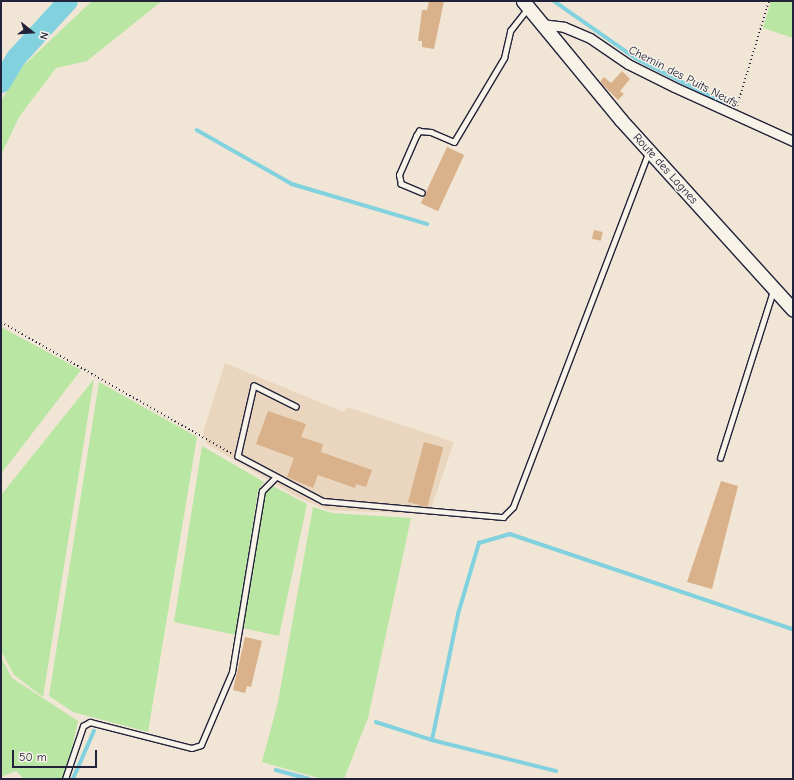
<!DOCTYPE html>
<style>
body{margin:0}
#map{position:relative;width:794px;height:780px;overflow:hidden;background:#f1e6d5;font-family:"Comic Neue",sans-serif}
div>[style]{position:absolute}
.built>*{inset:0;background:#ead6be}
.green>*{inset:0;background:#b9e6a3}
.stream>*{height:3.5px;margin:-1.75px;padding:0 1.75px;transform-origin:1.75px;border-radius:1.75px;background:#82d1df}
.river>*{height:20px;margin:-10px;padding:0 10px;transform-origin:10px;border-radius:10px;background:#82d1df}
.building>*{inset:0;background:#d9b18a;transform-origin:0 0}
.path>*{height:2px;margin-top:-1px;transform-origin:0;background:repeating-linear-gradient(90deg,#22223b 0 1px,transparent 0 4px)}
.roads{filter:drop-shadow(1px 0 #22223b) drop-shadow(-1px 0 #22223b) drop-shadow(0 1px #22223b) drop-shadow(0 -1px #22223b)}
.lane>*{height:4.5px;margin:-2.25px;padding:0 2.25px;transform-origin:2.25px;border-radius:2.25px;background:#f7f3e8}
.street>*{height:9px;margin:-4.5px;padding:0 4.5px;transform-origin:4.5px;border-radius:4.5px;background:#f7f3e8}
.secondary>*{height:13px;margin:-6.5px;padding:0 6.5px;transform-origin:6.5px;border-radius:6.5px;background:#f7f3e8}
span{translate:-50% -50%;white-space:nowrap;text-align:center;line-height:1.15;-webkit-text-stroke:3px #f7f3e8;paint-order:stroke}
.street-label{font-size:12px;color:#22223b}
.frame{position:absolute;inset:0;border:2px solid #22223b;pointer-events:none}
.north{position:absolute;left:12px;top:12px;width:40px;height:40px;-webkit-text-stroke:3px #f7f3e8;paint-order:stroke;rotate:107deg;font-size:11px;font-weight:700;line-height:16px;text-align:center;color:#22223b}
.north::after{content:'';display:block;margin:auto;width:14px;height:18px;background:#22223b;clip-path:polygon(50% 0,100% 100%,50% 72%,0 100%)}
.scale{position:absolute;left:12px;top:750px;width:85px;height:18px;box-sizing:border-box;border:2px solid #22223b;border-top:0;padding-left:5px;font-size:12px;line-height:14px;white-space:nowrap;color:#22223b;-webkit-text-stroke:3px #f7f3e8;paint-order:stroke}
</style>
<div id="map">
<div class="built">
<div style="clip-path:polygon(225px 363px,344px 412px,347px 407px,454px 442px,429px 514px,329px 510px,301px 499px,207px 444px,203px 432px)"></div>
</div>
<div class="green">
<div style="clip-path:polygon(92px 1px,162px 1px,87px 61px,56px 68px,19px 117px,1px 155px,1px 101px,21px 68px)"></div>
<div style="clip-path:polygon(771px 1px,793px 1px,793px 38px,763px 28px)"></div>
<div style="clip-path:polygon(1px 327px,81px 370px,1px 474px)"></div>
<div style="clip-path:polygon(94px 379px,43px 697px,14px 675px,1px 651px,1px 495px)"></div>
<div style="clip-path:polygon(99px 382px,197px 437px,148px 732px,73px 712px,49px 696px)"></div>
<div style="clip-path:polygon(202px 446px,264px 482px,258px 491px,236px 635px,174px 622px)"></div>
<div style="clip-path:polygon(271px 485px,307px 504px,279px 636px,243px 628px,265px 493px)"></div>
<div style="clip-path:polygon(313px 507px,332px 513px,411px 518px,368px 718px,344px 779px,322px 779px,262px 762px,278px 702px)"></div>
<div style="clip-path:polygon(1px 657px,12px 678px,78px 721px,68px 767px,61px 779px,24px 779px,16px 771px,1px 777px)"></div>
</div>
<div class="stream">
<div style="left:554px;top:1px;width:101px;rotate:34.9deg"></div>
<div style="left:637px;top:59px;width:97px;rotate:26.8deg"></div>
<div style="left:197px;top:130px;width:109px;rotate:29.6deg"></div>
<div style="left:292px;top:184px;width:141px;rotate:16.5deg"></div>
<div style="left:376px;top:722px;width:59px;rotate:17.8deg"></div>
<div style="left:432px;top:740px;width:129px;rotate:-78.3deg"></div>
<div style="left:458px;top:614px;width:74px;rotate:-73.5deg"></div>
<div style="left:479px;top:543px;width:32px;rotate:-16deg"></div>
<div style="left:510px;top:534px;width:299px;rotate:18.6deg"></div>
<div style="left:432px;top:740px;width:128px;rotate:14deg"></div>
<div style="left:276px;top:770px;width:34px;rotate:15deg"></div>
<div style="left:73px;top:779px;width:52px;rotate:-66.4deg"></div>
</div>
<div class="river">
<div style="left:1px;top:83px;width:29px;rotate:-59deg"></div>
<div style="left:16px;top:58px;width:77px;rotate:-47.6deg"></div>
</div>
<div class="building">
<div style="clip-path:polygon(429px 1px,444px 1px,434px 49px,422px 47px,422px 41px,418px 41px,422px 10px,427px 10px)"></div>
<div style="clip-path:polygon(622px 71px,630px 79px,620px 91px,624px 94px,618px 100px,600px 82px,604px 77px,611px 83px)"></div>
<div style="left:447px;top:147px;width:19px;height:62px;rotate:25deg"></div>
<div style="left:594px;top:230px;width:9px;height:9px;rotate:13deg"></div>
<div style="clip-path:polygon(268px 411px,306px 424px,301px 437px,323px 444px,321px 452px,372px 470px,366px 487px,356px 484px,355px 488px,318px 475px,313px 488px,287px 477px,294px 458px,256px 444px)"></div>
<div style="left:424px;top:442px;width:20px;height:62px;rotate:15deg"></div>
<div style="clip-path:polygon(721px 481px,738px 486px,712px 589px,687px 582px)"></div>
<div style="clip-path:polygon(245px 637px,262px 641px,251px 687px,247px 686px,245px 693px,233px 690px)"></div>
</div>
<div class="path">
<div style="left:737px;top:106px;width:110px;rotate:-73.1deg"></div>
<div style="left:1px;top:322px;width:265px;rotate:29.7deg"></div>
</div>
<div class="roads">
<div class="lane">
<div style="left:422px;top:193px;width:23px;rotate:-157deg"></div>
<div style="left:401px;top:184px;width:9px;rotate:-103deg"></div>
<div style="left:399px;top:175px;width:43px;rotate:-66.4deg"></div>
<div style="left:416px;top:136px;width:6px;rotate:-59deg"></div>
<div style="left:419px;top:131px;width:12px;rotate:5deg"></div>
<div style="left:431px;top:132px;width:25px;rotate:23deg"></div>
<div style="left:454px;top:142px;width:98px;rotate:-59.2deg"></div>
<div style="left:504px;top:58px;width:28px;rotate:-77deg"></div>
<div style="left:510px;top:31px;width:28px;rotate:-52deg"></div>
<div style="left:296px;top:407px;width:47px;rotate:-153.4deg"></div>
<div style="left:254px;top:386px;width:72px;rotate:102.9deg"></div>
<div style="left:238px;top:456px;width:96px;rotate:27.9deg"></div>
<div style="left:323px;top:501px;width:181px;rotate:5.1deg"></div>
<div style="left:503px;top:517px;width:14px;rotate:-45deg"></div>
<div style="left:513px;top:507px;width:379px;rotate:-69.1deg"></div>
<div style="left:720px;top:458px;width:175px;rotate:-72.4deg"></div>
<div style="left:65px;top:779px;width:56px;rotate:-71.2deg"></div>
<div style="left:83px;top:726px;width:8px;rotate:-30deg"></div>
<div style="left:90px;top:722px;width:105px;rotate:14.3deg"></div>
<div style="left:192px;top:748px;width:9px;rotate:-18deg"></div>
<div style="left:201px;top:745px;width:79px;rotate:-67deg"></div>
<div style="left:232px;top:672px;width:183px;rotate:-80.6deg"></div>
<div style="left:262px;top:491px;width:18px;rotate:-45deg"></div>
</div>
<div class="street">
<div style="left:541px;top:24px;width:23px;rotate:7deg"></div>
<div style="left:564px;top:27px;width:28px;rotate:23deg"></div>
<div style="left:590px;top:38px;width:46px;rotate:34.4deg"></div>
<div style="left:628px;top:64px;width:51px;rotate:26.6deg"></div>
<div style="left:674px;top:87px;width:131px;rotate:24.4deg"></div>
</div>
<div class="secondary">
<div style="left:523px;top:1px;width:154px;rotate:50.5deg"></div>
<div style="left:621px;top:120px;width:256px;rotate:47.8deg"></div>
</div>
</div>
<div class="street-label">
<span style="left:683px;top:77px;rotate:27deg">Chemin des Puits Neufs</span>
<span style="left:665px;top:169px;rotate:48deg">Route des Lagnes</span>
</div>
<div class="frame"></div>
<div class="north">N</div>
<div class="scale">50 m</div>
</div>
